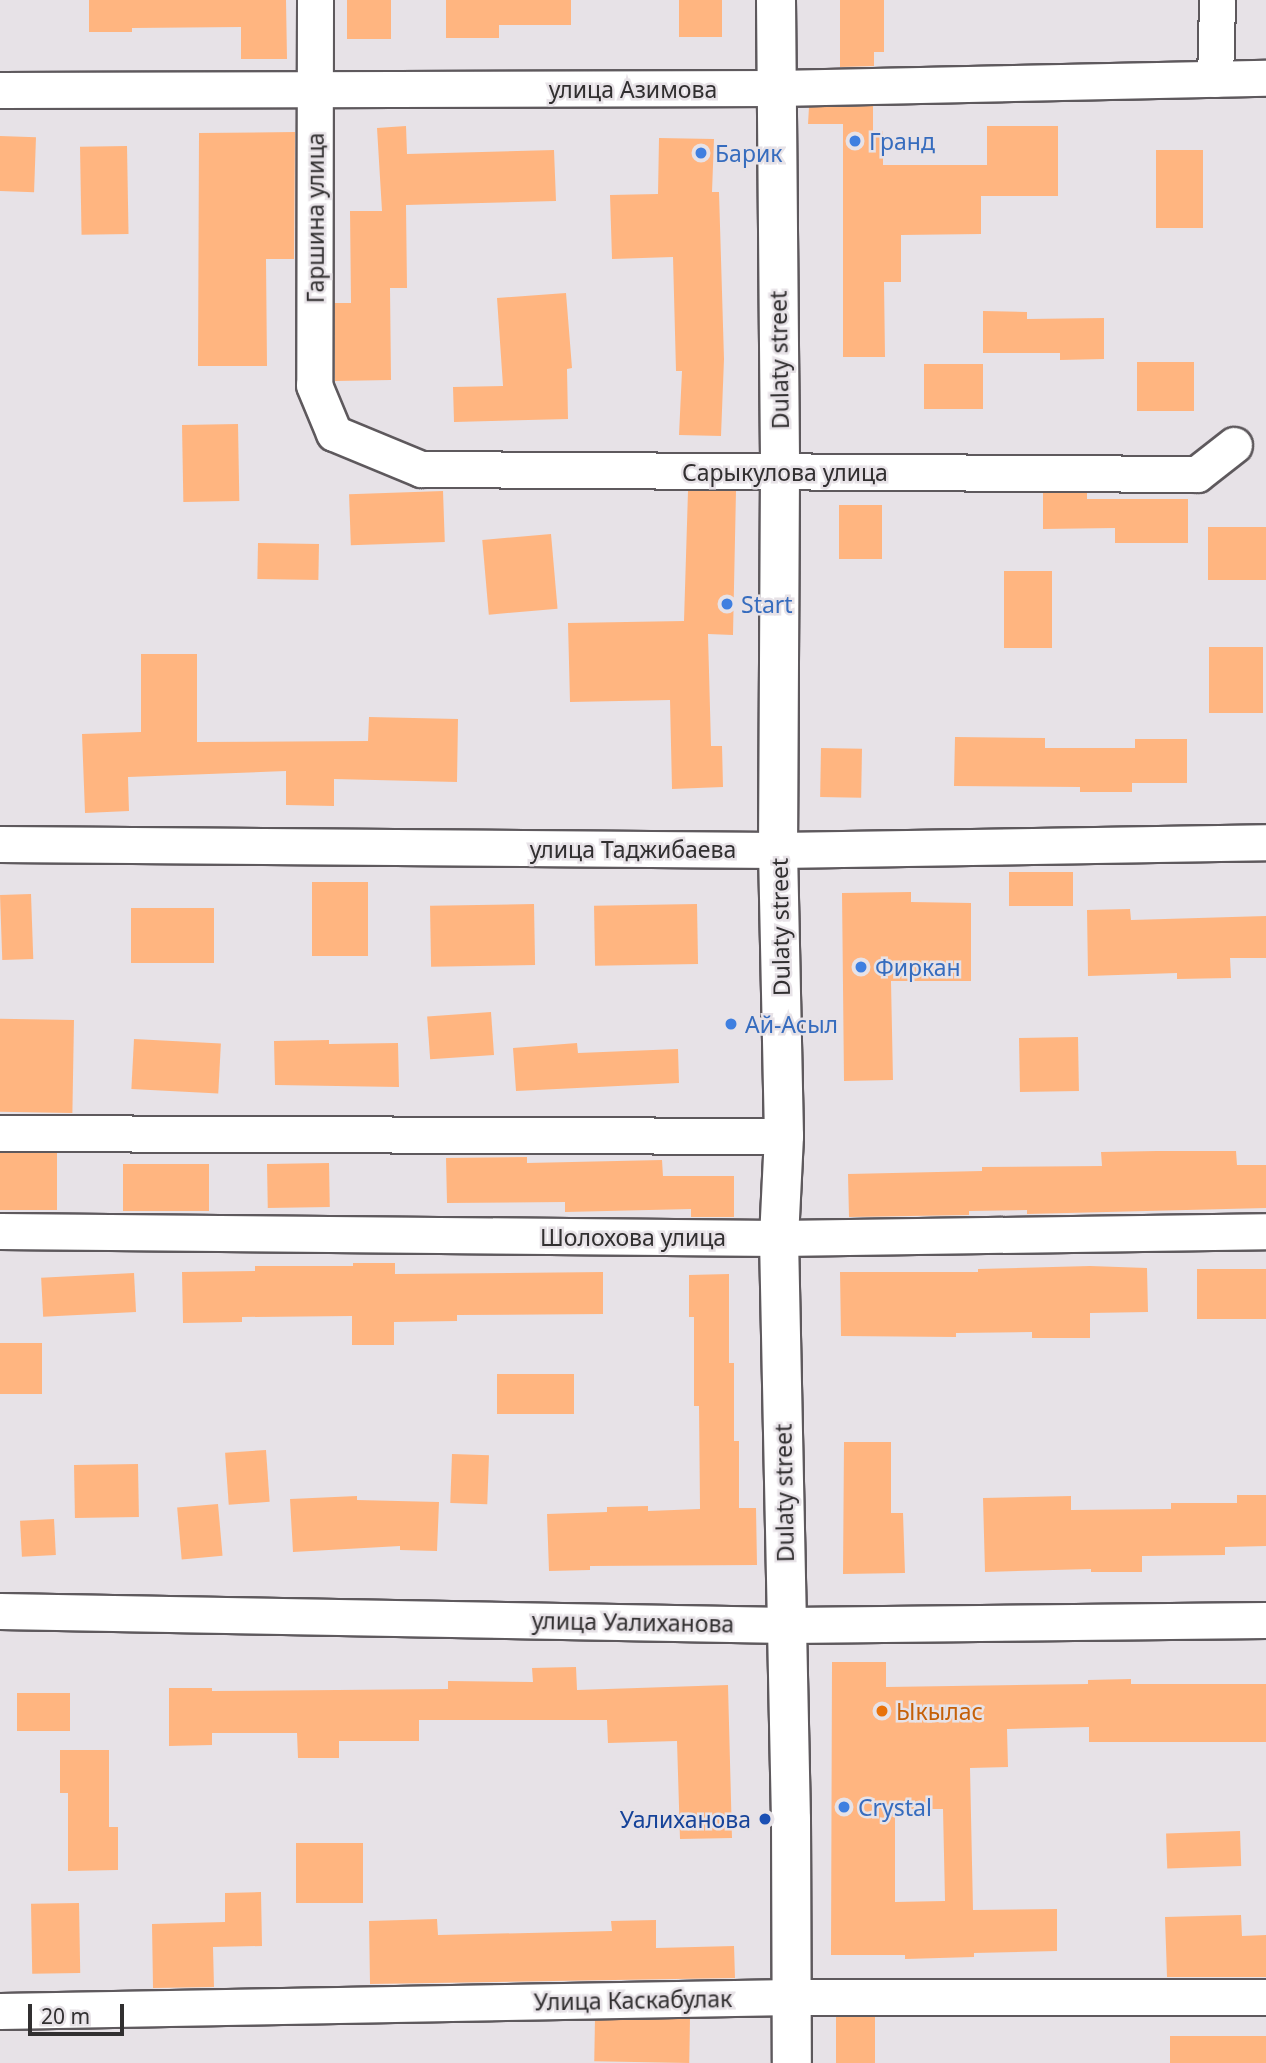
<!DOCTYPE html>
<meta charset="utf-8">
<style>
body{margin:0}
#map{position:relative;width:1266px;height:2063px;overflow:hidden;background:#e7e2e7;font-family:"Noto Sans",sans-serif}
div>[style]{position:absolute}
.building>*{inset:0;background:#ffb580;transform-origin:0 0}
.roads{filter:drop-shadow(2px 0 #5e595d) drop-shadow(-2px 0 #5e595d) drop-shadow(0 2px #5e595d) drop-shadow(0 -2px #5e595d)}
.street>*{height:35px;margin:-17.5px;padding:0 17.5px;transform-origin:17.5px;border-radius:17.5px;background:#fff}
.secondary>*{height:38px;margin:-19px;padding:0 19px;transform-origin:19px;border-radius:19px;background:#fff}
.dots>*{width:19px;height:19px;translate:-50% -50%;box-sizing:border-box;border:4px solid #e7e2e7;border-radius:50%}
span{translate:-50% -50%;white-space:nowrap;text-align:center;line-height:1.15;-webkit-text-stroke:5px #e7e2e7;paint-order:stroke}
.street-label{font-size:23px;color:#312f30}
.shop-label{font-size:23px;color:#366cbe}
.left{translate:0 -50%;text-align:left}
.food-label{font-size:23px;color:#c56008}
.transit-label{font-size:23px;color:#164399}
.right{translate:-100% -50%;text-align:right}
.scale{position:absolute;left:28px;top:2004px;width:96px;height:32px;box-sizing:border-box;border:4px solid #312f30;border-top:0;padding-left:9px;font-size:21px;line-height:24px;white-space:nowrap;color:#312f30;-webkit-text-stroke:5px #e7e2e7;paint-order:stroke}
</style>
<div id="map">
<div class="building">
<div style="clip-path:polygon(89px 0,286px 0,287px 59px,241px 59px,241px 27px,132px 28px,132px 32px,89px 32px)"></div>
<div style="left:347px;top:0;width:44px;height:39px"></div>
<div style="clip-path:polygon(446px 0,571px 0,571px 25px,499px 25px,499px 38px,446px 38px)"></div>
<div style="left:679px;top:0;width:43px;height:37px"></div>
<div style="clip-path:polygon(840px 0,884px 0,884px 52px,874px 52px,874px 66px,840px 67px)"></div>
<div style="clip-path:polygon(873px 106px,873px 131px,883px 131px,883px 165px,987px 165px,987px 126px,1058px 126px,1058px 196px,981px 196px,981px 234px,901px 235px,901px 282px,884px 282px,885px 357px,843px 357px,843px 124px,808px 124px,809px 107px)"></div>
<div style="clip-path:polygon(406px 126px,407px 154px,554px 150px,556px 201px,406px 205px,407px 288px,390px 288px,391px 380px,335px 381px,334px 303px,351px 303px,350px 211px,382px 211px,377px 128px)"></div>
<div style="clip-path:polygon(295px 132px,294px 259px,266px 259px,267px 366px,198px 366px,199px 133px)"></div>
<div style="left:0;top:136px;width:36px;height:55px;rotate:2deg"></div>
<div style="clip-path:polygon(659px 138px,714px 139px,712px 192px,719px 192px,724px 359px,721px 436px,679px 435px,682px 371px,676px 371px,673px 257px,612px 259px,610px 195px,658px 194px)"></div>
<div style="left:127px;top:146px;width:88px;height:47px;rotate:89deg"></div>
<div style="left:1156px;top:150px;width:47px;height:78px"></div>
<div style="clip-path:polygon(566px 293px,572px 368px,567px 369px,568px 419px,454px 422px,453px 387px,503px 386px,497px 298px)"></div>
<div style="clip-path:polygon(983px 311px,1027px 312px,1027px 319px,1104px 318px,1104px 359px,1060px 360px,1060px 353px,983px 353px)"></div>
<div style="left:1137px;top:362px;width:57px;height:49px"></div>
<div style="left:924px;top:364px;width:59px;height:45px"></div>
<div style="left:238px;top:424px;width:77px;height:56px;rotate:89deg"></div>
<div style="left:443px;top:491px;width:51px;height:94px;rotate:88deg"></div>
<div style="clip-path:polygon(688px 491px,736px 491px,733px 635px,708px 634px,711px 746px,722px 746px,723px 787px,672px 789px,670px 700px,570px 702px,568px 623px,684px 621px)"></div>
<div style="clip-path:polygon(1043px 493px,1087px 493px,1087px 499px,1188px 499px,1188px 543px,1115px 543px,1115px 528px,1043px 529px)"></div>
<div style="left:839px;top:505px;width:43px;height:54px"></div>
<div style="left:1266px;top:527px;width:53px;height:58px;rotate:90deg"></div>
<div style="left:551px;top:534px;width:75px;height:69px;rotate:85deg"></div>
<div style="left:258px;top:543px;width:61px;height:36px;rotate:1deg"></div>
<div style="left:1004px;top:571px;width:48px;height:77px"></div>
<div style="left:1209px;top:647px;width:54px;height:66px"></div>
<div style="clip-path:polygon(141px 654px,197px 654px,197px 742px,368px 741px,369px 717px,458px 719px,457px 782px,334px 779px,334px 806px,286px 805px,286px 771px,128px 777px,129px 811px,85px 813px,82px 734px,141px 732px)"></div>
<div style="clip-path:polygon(955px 737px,1045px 738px,1045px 748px,1135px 748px,1135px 739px,1187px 739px,1187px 783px,1132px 783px,1132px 792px,1080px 792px,1080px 787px,954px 786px)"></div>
<div style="left:821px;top:748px;width:41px;height:49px;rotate:1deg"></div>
<div style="left:1009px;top:872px;width:64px;height:34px"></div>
<div style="left:312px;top:882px;width:56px;height:74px"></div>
<div style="clip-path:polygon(911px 892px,911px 902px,971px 903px,971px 981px,891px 981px,893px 1080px,844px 1081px,842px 893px)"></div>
<div style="left:31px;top:894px;width:65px;height:31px;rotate:88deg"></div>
<div style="left:534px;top:904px;width:61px;height:104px;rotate:89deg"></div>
<div style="left:697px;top:904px;width:60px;height:103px;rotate:89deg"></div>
<div style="left:131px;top:908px;width:83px;height:55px"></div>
<div style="clip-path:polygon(1130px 909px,1131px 920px,1266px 916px,1266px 958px,1230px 958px,1231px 978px,1177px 979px,1177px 973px,1088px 976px,1087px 910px)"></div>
<div style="left:491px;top:1012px;width:43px;height:64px;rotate:86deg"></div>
<div style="left:74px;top:1020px;width:93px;height:74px;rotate:91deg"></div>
<div style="left:1078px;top:1037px;width:54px;height:59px;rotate:89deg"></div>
<div style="left:134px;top:1039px;width:87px;height:50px;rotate:3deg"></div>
<div style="clip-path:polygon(329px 1040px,329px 1044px,398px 1043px,399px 1087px,275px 1085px,274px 1041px)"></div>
<div style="clip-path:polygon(577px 1043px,578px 1053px,678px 1049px,679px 1083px,516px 1091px,513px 1048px)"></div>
<div style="clip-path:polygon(1157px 1151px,1236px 1151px,1237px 1165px,1266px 1165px,1266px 1208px,1027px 1214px,1027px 1210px,969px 1211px,969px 1215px,849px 1217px,848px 1174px,982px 1171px,982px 1167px,1102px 1166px,1101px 1152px)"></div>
<div style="left:0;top:1153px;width:57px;height:57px"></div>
<div style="clip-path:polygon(527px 1157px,527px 1163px,662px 1160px,663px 1176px,734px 1176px,734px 1217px,691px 1217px,691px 1209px,565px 1212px,565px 1202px,447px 1203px,446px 1158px)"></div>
<div style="left:329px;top:1163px;width:44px;height:62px;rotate:89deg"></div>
<div style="left:209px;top:1164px;width:47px;height:86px;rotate:90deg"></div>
<div style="clip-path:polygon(353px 1263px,395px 1263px,395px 1274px,603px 1272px,603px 1314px,457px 1315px,457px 1321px,394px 1322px,394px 1345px,352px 1345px,352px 1316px,242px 1317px,242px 1322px,183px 1323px,182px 1272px,255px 1271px,255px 1266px,353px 1266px)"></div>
<div style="clip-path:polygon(1090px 1266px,1147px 1268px,1148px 1312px,1090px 1313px,1090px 1338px,1032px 1338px,1032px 1332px,956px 1333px,956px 1337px,841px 1336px,840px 1272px,978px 1272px,978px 1269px)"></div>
<div style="left:1266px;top:1269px;width:50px;height:69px;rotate:90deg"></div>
<div style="left:134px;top:1273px;width:39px;height:93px;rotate:87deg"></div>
<div style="clip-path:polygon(729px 1274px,729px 1363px,734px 1363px,734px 1441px,739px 1441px,739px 1508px,756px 1508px,757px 1565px,590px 1566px,590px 1570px,549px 1571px,547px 1514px,607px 1512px,607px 1507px,648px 1506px,648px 1511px,700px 1509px,699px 1406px,694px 1406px,694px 1317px,689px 1317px,689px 1275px)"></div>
<div style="left:0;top:1343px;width:42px;height:51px"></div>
<div style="left:497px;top:1374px;width:77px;height:40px"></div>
<div style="clip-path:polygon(844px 1442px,891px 1442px,891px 1513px,903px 1513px,905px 1573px,843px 1574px)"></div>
<div style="left:266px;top:1450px;width:52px;height:41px;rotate:86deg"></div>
<div style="left:452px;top:1454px;width:37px;height:49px;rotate:2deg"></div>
<div style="left:138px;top:1464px;width:53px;height:64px;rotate:89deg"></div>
<div style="clip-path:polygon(1237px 1495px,1266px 1495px,1266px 1546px,1225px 1547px,1225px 1555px,1142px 1556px,1142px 1572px,1091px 1572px,1091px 1569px,985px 1572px,983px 1498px,1071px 1496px,1071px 1510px,1171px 1509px,1171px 1503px,1237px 1503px)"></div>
<div style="clip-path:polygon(357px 1496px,357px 1500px,439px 1502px,437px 1551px,400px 1550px,400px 1546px,293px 1552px,290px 1499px)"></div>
<div style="left:218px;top:1504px;width:52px;height:41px;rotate:85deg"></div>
<div style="left:54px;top:1519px;width:36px;height:34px;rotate:87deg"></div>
<div style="clip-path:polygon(evenodd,832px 1662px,886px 1662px,886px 1687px,1088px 1684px,1088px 1680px,1131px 1679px,1131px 1684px,1266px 1684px,1266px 1742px,1089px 1742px,1089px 1727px,1007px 1729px,1008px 1767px,970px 1768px,973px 1910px,1057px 1909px,1057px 1951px,974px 1953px,974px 1957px,905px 1959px,905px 1955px,831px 1955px,832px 1662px,895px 1809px,943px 1809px,945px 1901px,895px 1902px,895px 1809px)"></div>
<div style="clip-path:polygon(576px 1667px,577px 1690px,728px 1685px,732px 1838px,680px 1839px,677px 1741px,608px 1743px,607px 1720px,419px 1720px,419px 1741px,339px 1741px,339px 1758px,298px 1758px,297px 1733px,212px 1733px,212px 1745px,169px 1746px,169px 1688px,212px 1688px,212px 1691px,448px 1689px,448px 1681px,533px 1682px,532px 1668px)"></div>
<div style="left:17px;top:1693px;width:53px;height:38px"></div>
<div style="clip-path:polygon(60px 1750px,109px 1750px,109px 1827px,118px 1827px,118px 1870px,68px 1871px,68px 1793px,60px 1793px)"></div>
<div style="left:1240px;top:1831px;width:35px;height:74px;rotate:88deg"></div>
<div style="left:363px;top:1843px;width:60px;height:67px;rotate:90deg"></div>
<div style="clip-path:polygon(261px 1892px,262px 1946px,213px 1947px,214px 1987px,153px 1988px,152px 1924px,225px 1922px,225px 1893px)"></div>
<div style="left:79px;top:1903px;width:70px;height:48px;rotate:89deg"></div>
<div style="clip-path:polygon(1241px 1915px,1242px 1936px,1266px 1935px,1266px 1977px,1167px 1977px,1165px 1917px)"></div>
<div style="clip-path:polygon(437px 1919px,438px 1935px,612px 1931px,611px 1921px,656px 1920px,656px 1948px,734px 1946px,735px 1978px,370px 1984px,369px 1921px)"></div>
<div style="left:836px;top:2017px;width:39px;height:46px"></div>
<div style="left:690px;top:2019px;width:44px;height:95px;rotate:91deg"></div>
<div style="left:1266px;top:2036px;width:27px;height:96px;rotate:90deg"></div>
</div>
<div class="roads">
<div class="street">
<div style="left:315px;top:0;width:385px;rotate:90.1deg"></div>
<div style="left:314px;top:385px;width:52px;rotate:67.4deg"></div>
<div style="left:334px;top:433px;width:94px;rotate:22.5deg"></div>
<div style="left:421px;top:469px;width:776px;rotate:0.37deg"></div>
<div style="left:1197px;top:474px;width:47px;rotate:-38.1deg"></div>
<div style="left:1215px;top:79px;width:79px;rotate:-88.5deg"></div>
<div style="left:0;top:90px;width:777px;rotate:-0.15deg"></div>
<div style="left:777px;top:88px;width:489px;rotate:-1.2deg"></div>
<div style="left:0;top:844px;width:778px;rotate:0.44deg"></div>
<div style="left:778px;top:850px;width:488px;rotate:-0.9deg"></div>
<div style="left:0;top:1133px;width:784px;rotate:0.22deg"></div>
<div style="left:0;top:1231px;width:779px;rotate:0.51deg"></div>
<div style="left:779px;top:1238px;width:487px;rotate:-0.8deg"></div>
<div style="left:0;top:1611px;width:787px;rotate:1.02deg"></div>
<div style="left:787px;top:1625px;width:479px;rotate:-0.6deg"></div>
<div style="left:0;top:2011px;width:792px;rotate:-1.01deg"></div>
<div style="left:792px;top:1997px;width:474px"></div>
</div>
<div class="secondary">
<div style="left:776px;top:0;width:472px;rotate:89.5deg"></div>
<div style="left:780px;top:472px;width:378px;rotate:90.3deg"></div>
<div style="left:778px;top:850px;width:286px;rotate:88.8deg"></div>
<div style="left:784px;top:1136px;width:102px;rotate:92.8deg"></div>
<div style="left:779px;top:1238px;width:581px;rotate:88.82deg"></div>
<div style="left:791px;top:1819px;width:244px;rotate:89.8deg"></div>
</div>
</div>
<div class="dots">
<div style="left:855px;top:141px;background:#3f7fe0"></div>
<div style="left:701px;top:153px;background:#3f7fe0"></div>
<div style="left:727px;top:604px;background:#3f7fe0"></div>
<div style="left:861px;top:967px;background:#3f7fe0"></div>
<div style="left:731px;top:1024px;background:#3f7fe0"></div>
<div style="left:882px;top:1711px;background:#e8710a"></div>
<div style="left:844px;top:1807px;background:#3f7fe0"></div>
<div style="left:765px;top:1819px;background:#1a4fb4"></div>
</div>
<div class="street-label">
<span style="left:633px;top:89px">улица Азимова</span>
<span style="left:315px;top:218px;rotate:-90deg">Гаршина улица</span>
<span style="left:779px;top:360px;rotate:-91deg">Dulaty street</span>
<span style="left:785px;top:472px">Сарыкулова улица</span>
<span style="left:633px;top:849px">улица Таджибаева</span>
<span style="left:780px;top:927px;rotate:-91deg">Dulaty street</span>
<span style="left:633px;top:1237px">Шолохова улица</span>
<span style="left:784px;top:1493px;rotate:-91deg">Dulaty street</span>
<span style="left:633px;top:1622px;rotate:1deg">улица Уалиханова</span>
<span style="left:633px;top:2000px;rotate:-1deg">Улица Каскабулак</span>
</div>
<div class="shop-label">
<span class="left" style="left:869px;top:141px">Гранд</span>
<span class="left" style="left:715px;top:153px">Барик</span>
<span class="left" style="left:741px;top:604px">Start</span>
<span class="left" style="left:875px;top:967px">Фиркан</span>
<span class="left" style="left:745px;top:1024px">Ай-Асыл</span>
<span class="left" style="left:858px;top:1807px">Crystal</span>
</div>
<div class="food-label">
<span class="left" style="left:896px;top:1711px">Ыкылас</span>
</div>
<div class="transit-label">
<span class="right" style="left:751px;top:1819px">Уалиханова</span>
</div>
<div class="scale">20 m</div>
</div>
